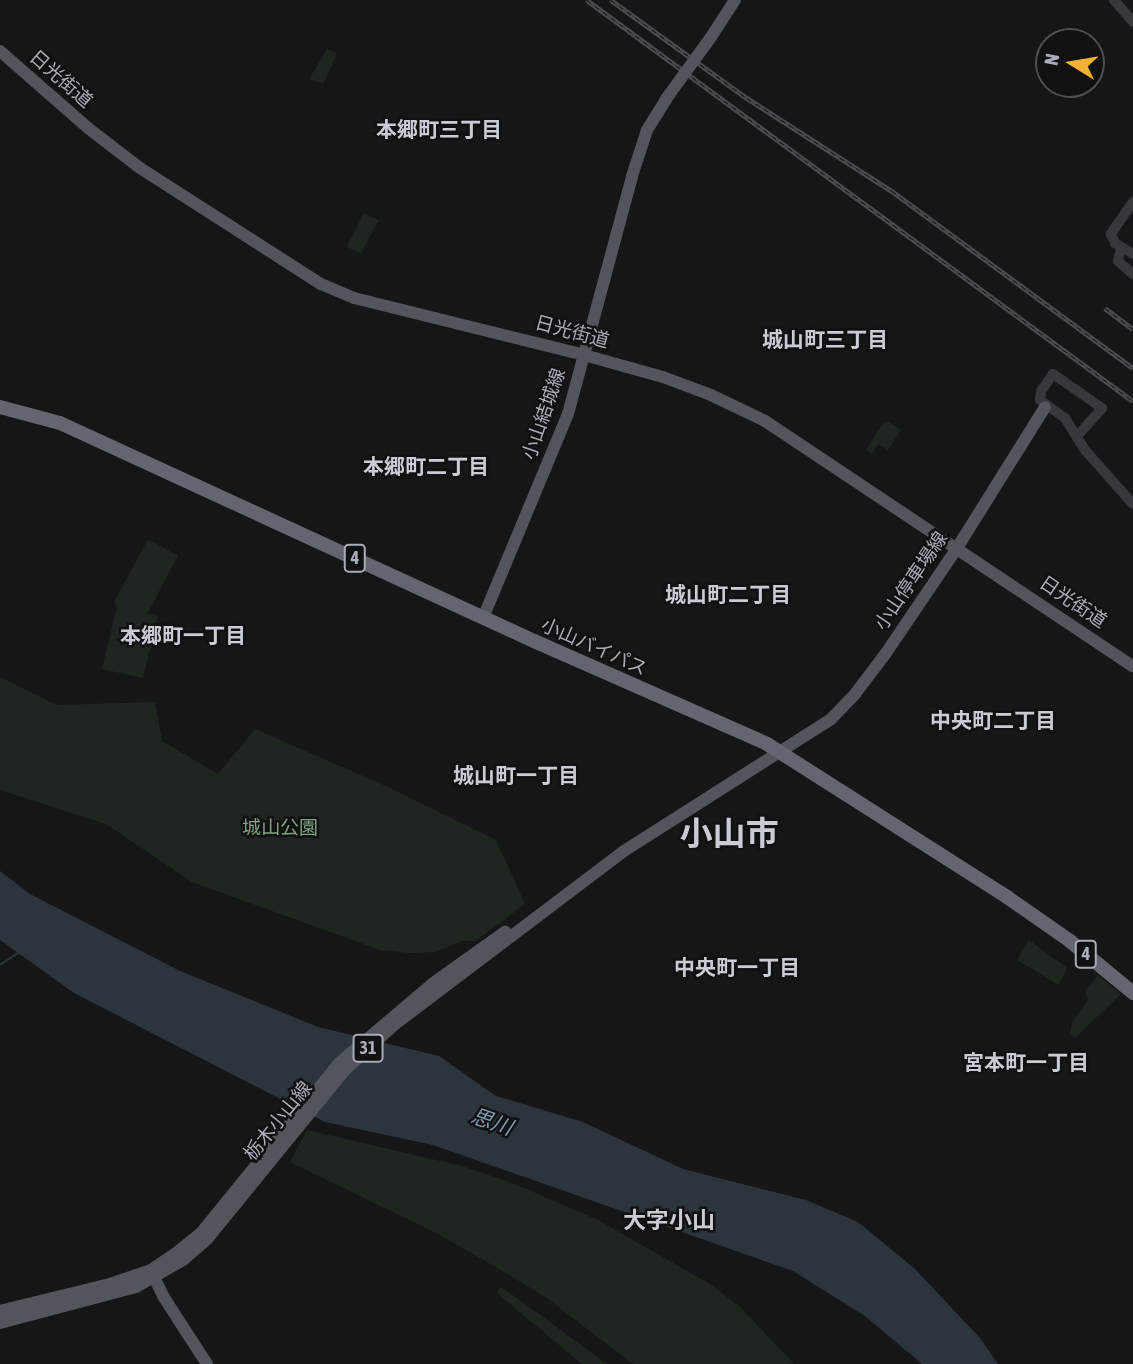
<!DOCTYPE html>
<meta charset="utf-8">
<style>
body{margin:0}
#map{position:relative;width:1133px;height:1364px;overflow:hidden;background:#161618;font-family:"Asap Condensed","Noto Sans JP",sans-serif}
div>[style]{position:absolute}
.green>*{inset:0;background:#1e261f;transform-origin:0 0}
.water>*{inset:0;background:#2c353c}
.stream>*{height:2px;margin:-1px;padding:0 1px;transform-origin:1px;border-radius:1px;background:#2c353c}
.minor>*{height:10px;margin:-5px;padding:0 5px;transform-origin:5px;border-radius:5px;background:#37383d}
.major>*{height:12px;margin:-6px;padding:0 6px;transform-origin:6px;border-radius:6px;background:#53555c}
.highway>*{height:14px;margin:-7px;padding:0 7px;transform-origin:7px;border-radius:7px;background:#63666e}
.rail>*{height:4.5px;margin-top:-2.25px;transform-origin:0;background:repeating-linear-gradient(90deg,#111113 0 5px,#4a4c52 0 10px);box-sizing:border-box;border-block:2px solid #4a4c52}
.major-bridge>*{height:12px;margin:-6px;padding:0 6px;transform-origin:6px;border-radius:6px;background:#53555c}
span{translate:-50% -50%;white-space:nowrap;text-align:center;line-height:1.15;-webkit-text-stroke:5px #111113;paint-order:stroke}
.shield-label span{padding:2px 5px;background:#111113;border:2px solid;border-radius:5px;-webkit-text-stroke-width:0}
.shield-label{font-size:18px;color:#a8adb8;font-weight:700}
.street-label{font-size:19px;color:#a8adb8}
.park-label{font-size:19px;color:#7fa381}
.neighbourhood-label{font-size:21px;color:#c9ccd4;font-weight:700}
.water-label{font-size:21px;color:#7f9bb3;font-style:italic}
.quarter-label{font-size:23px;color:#c9ccd4;font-weight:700}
.town-label{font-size:33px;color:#c9ccd4;font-weight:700}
.north{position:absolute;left:1035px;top:28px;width:70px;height:70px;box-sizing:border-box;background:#111113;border:2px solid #4d4f55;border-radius:50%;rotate:281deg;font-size:19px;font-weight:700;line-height:28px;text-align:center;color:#a8adb8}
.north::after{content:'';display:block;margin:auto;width:24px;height:32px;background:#f2b134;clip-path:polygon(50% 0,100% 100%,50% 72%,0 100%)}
</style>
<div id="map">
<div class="green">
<div style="clip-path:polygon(327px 49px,337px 54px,323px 84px,309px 79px)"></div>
<div style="left:364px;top:213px;width:16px;height:38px;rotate:27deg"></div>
<div style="clip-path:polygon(889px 422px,901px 430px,888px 450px,878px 444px,872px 454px,866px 450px,883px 423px)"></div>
<div style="clip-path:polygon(148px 539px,178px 556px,147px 614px,158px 616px,143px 678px,102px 669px,117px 607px,114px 602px)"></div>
<div style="clip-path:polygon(0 677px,57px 705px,155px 702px,162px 741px,218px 774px,255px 729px,386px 786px,496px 840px,525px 904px,476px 941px,461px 941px,436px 952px,410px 953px,380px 950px,192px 882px,106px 824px,0 790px)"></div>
<div style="clip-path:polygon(1029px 940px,1067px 968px,1059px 985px,1017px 960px)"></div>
<div style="clip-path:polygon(1098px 975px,1121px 994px,1075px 1038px,1070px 1034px,1072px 1022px,1088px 1000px,1085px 991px)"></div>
<div style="clip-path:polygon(307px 1130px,462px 1166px,515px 1184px,598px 1220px,710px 1284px,740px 1307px,794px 1364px,633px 1364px,548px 1299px,511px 1276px,438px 1234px,290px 1162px)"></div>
<div style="clip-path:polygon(500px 1287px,506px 1290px,607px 1364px,582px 1364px,497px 1293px)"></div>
</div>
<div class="water">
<div style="clip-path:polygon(0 871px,30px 894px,180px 971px,318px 1027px,439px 1056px,496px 1096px,583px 1122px,683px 1169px,806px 1200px,858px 1222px,915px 1269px,980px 1338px,998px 1364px,922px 1364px,865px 1316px,793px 1271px,433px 1145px,325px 1122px,74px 993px,0 940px)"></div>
</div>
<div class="stream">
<div style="left:0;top:965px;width:23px;rotate:-34deg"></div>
</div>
<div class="minor">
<div style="left:1114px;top:0;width:29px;rotate:49deg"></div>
<div style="left:1133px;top:202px;width:39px;rotate:125deg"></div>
<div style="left:1111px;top:234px;width:10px;rotate:66deg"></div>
<div style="left:1115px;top:243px;width:21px;rotate:31deg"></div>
<div style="left:1121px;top:249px;width:12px;rotate:104deg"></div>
<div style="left:1118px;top:261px;width:20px;rotate:41deg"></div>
<div style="left:1078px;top:435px;width:36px;rotate:-48deg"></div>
<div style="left:1102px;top:408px;width:60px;rotate:-145.2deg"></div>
<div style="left:1053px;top:374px;width:21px;rotate:125deg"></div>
<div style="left:1041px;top:391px;width:9px;rotate:96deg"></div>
<div style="left:1040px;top:400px;width:31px;rotate:36deg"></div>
<div style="left:1065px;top:418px;width:38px;rotate:58deg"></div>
<div style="left:1085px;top:450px;width:72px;rotate:48.4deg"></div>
</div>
<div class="major">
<div style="left:711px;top:37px;width:44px;rotate:-57deg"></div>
<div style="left:0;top:51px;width:117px;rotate:41.2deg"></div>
<div style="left:88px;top:128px;width:66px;rotate:37.6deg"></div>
<div style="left:140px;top:168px;width:215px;rotate:32.7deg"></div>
<div style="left:321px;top:284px;width:36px;rotate:23deg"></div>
<div style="left:354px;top:298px;width:237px;rotate:13.9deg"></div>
<div style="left:584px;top:355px;width:82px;rotate:15.6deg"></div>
<div style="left:663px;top:377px;width:51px;rotate:20.6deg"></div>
<div style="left:711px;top:395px;width:60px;rotate:25.7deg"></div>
<div style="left:765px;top:421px;width:442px;rotate:33.7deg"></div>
<div style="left:483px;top:618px;width:221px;rotate:-67.4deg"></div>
<div style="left:568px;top:414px;width:246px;rotate:-74.9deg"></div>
<div style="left:632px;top:176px;width:48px;rotate:-71.9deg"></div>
<div style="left:647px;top:130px;width:36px;rotate:-58deg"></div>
<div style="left:152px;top:1273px;width:25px;rotate:64deg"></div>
<div style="left:163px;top:1296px;width:81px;rotate:57.1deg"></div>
<div style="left:0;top:1311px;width:113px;rotate:-13.8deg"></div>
<div style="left:110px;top:1284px;width:43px;rotate:-18.9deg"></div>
<div style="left:151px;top:1270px;width:29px;rotate:-34deg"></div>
<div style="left:175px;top:1254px;width:33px;rotate:-39deg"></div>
<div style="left:201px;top:1233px;width:219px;rotate:-50.9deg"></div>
<div style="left:339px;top:1063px;width:122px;rotate:-40.3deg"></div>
<div style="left:432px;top:984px;width:90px;rotate:-35.5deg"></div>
<div style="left:0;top:1323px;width:141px;rotate:-14.8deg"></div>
<div style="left:136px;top:1287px;width:54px;rotate:-29.9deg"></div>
<div style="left:183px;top:1260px;width:33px;rotate:-41deg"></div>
<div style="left:208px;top:1238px;width:218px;rotate:-50.8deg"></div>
<div style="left:346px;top:1069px;width:65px;rotate:-42.5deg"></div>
<div style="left:394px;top:1025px;width:288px;rotate:-37.1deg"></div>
<div style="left:624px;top:851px;width:246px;rotate:-32.5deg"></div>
<div style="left:831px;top:719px;width:35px;rotate:-46deg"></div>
<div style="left:855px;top:694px;width:51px;rotate:-52.9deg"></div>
<div style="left:886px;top:653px;width:127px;rotate:-55.9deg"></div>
<div style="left:957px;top:548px;width:166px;rotate:-58deg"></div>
</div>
<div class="highway">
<div style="left:0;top:407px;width:62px;rotate:14.9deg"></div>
<div style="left:60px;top:423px;width:522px;rotate:24.7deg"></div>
<div style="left:534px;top:641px;width:255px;rotate:23.8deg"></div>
<div style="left:767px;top:744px;width:285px;rotate:32.5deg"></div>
<div style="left:1007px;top:897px;width:77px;rotate:34.9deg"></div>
<div style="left:1070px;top:941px;width:82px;rotate:39.5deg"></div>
</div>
<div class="rail">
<div style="left:587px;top:0;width:677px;rotate:36.29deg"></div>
<div style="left:611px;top:0;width:168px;rotate:35.8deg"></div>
<div style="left:747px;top:98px;width:172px;rotate:32.7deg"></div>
<div style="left:892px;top:191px;width:299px;rotate:36.3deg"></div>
<div style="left:1105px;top:308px;width:35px;rotate:37deg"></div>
</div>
<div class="major-bridge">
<div style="left:666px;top:99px;width:77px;rotate:-54deg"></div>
</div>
<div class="shield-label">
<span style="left:355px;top:558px">4</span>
<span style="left:1086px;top:954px">4</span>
<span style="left:368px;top:1048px">31</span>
</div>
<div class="street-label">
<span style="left:61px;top:79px;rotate:41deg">日光街道</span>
<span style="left:572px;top:332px;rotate:15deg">日光街道</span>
<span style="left:544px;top:414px;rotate:-71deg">小山結城線</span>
<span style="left:911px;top:581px;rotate:-56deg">小山停車場線</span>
<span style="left:1073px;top:602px;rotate:34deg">日光街道</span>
<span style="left:594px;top:647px;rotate:24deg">小山バイパス</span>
<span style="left:278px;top:1121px;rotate:-51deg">栃木小山線</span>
</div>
<div class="park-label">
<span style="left:280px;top:828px">城山公園</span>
</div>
<div class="neighbourhood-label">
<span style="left:439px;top:129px">本郷町三丁目</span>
<span style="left:825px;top:339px">城山町三丁目</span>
<span style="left:426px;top:466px">本郷町二丁目</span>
<span style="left:728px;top:594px">城山町二丁目</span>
<span style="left:183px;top:635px">本郷町一丁目</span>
<span style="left:993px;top:720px">中央町二丁目</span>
<span style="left:516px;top:775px">城山町一丁目</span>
<span style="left:737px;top:967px">中央町一丁目</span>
<span style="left:1026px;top:1062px">宮本町一丁目</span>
</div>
<div class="water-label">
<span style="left:492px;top:1121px;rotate:19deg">思川</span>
</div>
<div class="quarter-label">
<span style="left:669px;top:1220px">大字小山</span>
</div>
<div class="town-label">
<span style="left:729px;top:834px">小山市</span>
</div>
<div class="north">N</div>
</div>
